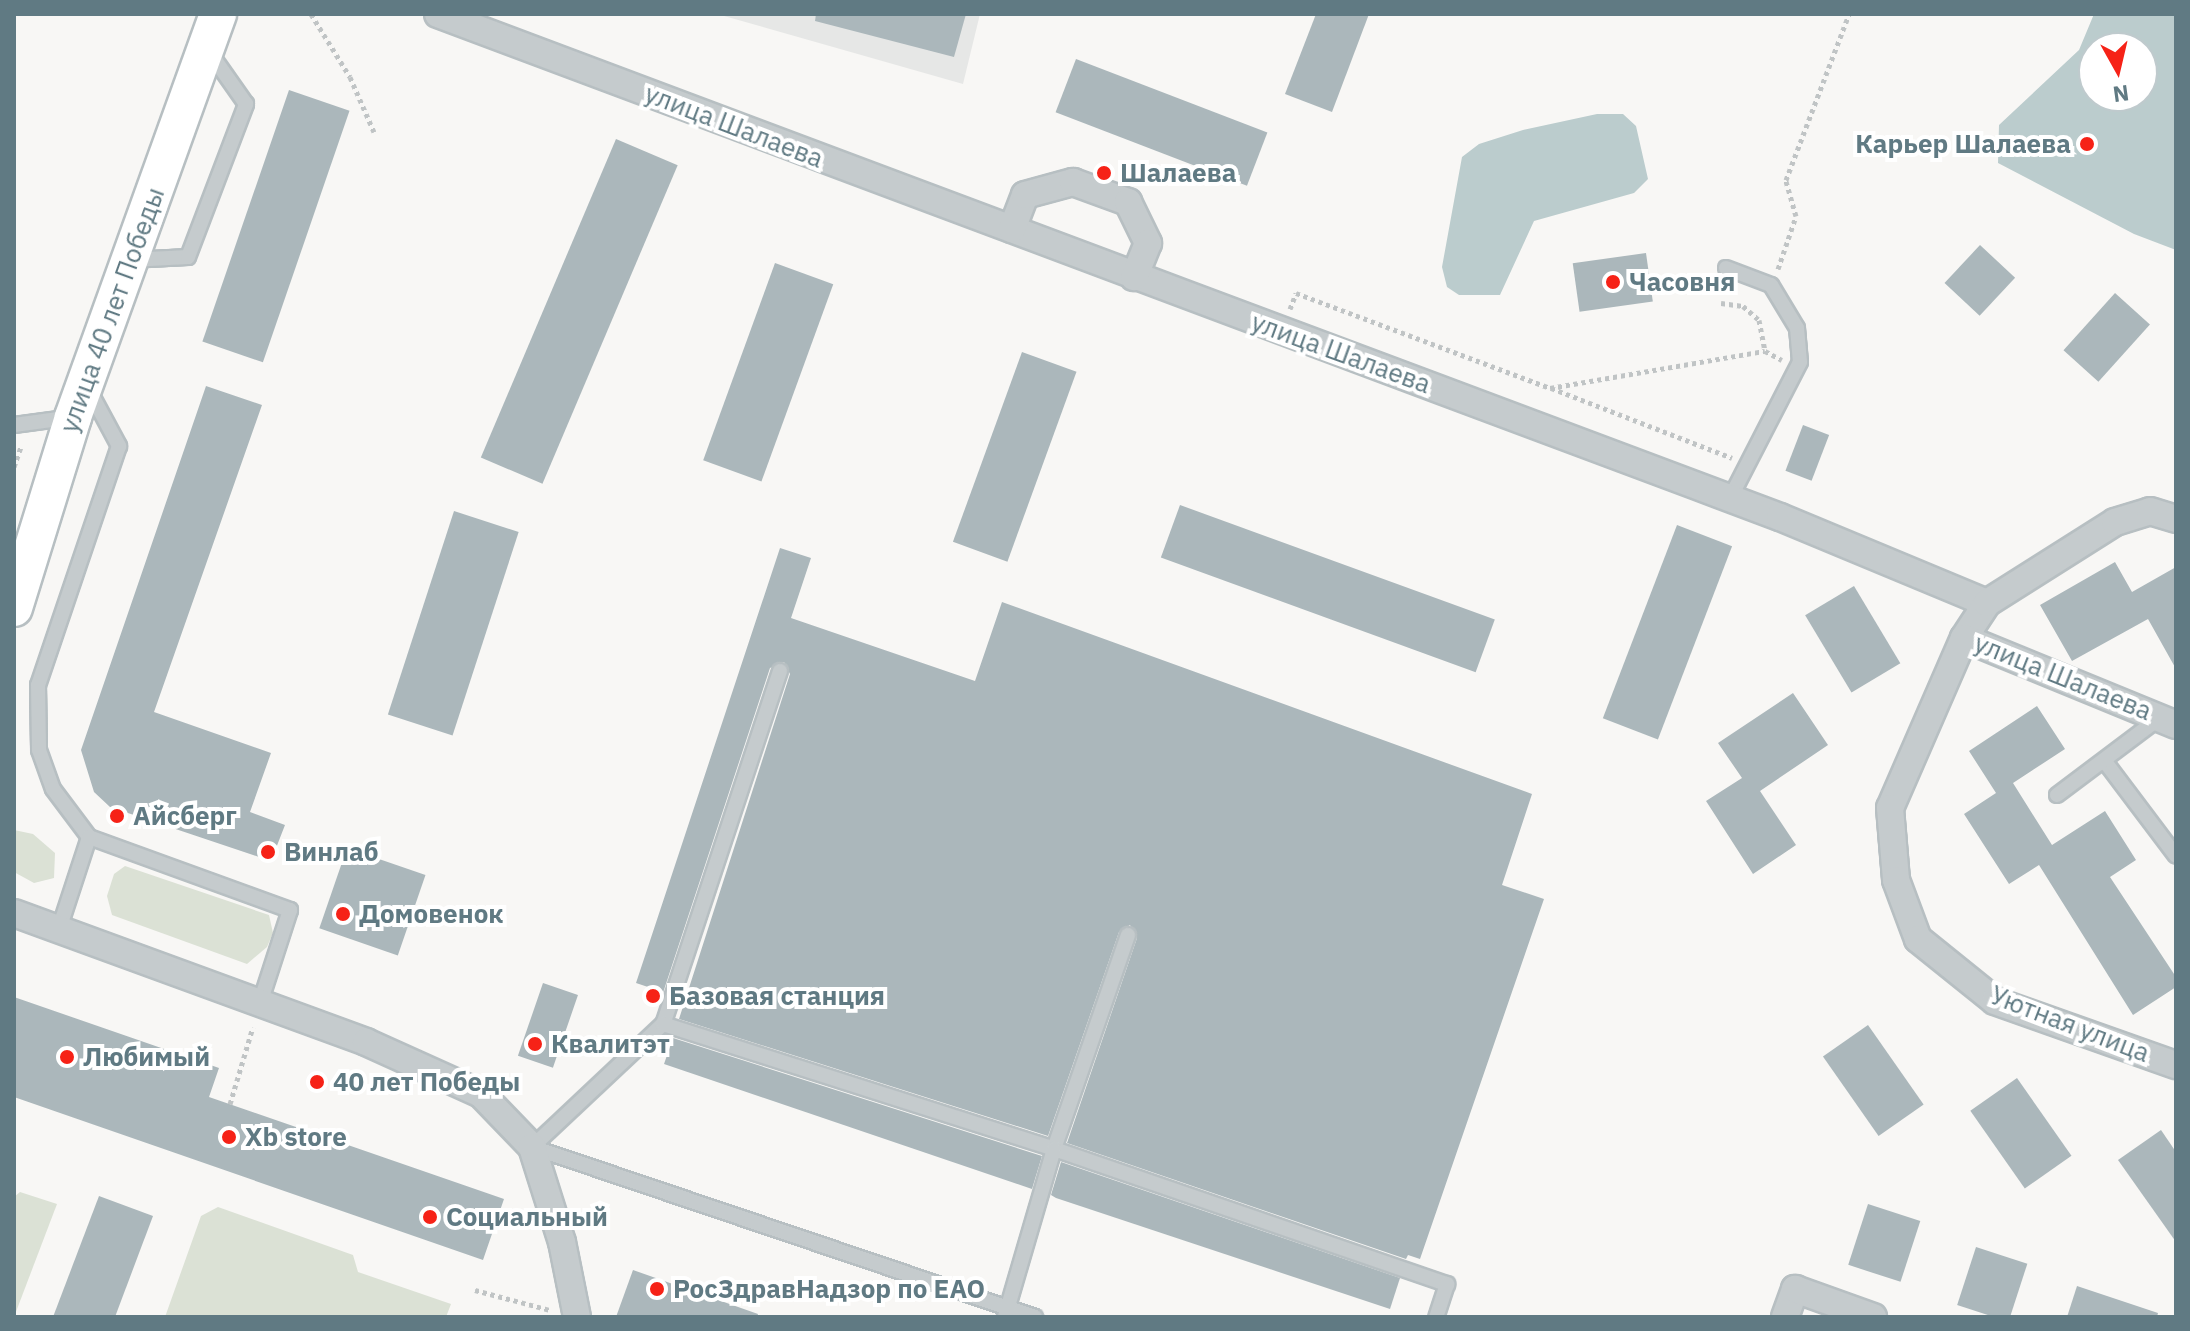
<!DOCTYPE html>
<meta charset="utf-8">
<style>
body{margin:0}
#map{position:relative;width:2190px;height:1331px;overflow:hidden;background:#f8f7f5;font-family:"IBM Plex Sans",sans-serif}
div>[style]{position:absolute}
.built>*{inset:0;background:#e6e7e6}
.green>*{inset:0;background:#dbe1d5}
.water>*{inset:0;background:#bbcccd}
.building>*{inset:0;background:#abb7bb;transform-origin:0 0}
.path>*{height:5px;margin-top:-2.5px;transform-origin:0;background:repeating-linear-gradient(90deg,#c0c4c5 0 4px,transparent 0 8px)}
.roads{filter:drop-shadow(2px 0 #b7bfc2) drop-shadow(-2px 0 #b7bfc2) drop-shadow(0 2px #b7bfc2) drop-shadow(0 -2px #b7bfc2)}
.lane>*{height:14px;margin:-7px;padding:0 7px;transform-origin:7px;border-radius:7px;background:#c5cbcd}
.street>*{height:26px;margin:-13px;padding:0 13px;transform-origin:13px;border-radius:13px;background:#c5cbcd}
.secondary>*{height:36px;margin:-18px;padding:0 18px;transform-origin:18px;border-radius:18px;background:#fff}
.dots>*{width:22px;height:22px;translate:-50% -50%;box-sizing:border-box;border:4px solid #fff;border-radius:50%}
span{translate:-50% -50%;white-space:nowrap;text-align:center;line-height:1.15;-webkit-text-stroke:8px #fff;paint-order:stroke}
.street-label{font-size:26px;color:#607a83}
.poi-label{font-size:26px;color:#607a83;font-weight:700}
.right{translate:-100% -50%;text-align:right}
.left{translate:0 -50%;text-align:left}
.frame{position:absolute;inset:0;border:16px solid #607a83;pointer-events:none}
.north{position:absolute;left:2078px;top:32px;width:80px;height:80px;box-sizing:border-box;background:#fff;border:2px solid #bfcacd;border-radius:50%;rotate:172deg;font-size:22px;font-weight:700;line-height:32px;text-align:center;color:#607a83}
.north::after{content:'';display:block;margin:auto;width:28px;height:36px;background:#f62217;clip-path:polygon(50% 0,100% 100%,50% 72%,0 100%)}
</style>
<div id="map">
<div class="built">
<div style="clip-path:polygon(717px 14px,980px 14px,963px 84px)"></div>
</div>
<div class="green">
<div style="clip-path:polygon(14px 830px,33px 834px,55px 853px,54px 878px,34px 883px,14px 872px)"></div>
<div style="clip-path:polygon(125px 866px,269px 915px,273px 933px,267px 947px,247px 964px,112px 915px,107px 896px,114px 874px)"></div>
<div style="clip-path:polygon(20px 1192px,57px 1204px,14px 1317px,14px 1197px)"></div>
<div style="clip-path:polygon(218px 1207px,353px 1255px,358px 1272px,451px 1304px,446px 1317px,165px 1317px,201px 1216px)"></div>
</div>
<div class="water">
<div style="clip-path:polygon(evenodd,2094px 14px,2176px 14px,2176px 250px,2134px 234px,1998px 163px,1999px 125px,2079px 50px,2094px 14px,2094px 48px,2142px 48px,2142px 96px,2094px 96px,2094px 48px)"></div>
<div style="clip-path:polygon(1597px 114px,1623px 114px,1636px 126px,1648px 179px,1634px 193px,1534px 221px,1500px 295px,1459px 295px,1447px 287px,1442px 267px,1462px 157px,1479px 144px,1523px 130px)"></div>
</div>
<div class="building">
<div style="clip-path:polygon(816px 14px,966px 14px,954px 57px,815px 21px)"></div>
<div style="clip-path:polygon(1316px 14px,1369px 14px,1332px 112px,1285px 94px)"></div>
<div style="left:1076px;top:59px;width:205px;height:57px;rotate:21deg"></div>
<div style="left:289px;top:90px;width:64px;height:266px;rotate:19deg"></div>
<div style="left:616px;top:139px;width:67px;height:346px;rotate:23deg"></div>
<div style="left:1980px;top:245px;width:48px;height:52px;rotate:43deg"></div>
<div style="left:1646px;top:253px;width:49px;height:74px;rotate:82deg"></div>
<div style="left:775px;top:263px;width:62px;height:210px;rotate:20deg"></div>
<div style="left:2115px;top:293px;width:47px;height:77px;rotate:42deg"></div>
<div style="left:1022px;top:352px;width:58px;height:202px;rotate:20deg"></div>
<div style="clip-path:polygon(206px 386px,262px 405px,154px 712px,271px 753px,250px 812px,285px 825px,271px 861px,110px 807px,94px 792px,81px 750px)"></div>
<div style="left:1803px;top:425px;width:28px;height:49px;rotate:21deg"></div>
<div style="left:1180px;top:505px;width:335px;height:56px;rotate:20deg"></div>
<div style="left:454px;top:511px;width:68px;height:214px;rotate:18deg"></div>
<div style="left:1677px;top:525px;width:59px;height:207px;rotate:21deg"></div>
<div style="clip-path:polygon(780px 548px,811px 558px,791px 618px,975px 681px,1002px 602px,1532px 794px,1502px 885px,1544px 899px,1420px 1259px,1408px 1255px,1406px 1259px,1067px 1143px,1137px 938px,1130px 925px,1119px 932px,1048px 1136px,679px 1019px,790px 674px,784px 662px,770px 668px,659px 1005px,644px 1000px,648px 987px,636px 983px)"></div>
<div style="clip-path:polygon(2115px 562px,2132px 592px,2176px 567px,2176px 669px,2148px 619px,2072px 661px,2040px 605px)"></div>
<div style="left:1854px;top:586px;width:90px;height:57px;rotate:59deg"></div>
<div style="clip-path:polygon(1793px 693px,1828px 745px,1760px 791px,1796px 845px,1753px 874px,1706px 801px,1742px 778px,1718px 743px)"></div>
<div style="clip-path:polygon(2037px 706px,2065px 749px,2013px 783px,2052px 845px,2105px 811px,2136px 860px,2110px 877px,2176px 977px,2176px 987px,2133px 1015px,2039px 865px,2009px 884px,1964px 814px,1996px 793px,1969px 751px)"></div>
<div style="left:347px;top:848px;width:83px;height:85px;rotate:19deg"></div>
<div style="left:543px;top:983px;width:37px;height:77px;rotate:19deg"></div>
<div style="clip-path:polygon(14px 997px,219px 1068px,209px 1097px,504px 1199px,483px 1260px,14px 1097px)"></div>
<div style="left:1868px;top:1025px;width:97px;height:55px;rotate:55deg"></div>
<div style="clip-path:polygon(673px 1038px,1042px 1156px,1032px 1189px,664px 1064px)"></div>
<div style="left:2017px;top:1078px;width:95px;height:57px;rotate:55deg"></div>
<div style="clip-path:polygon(2161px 1130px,2176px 1152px,2176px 1242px,2118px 1160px)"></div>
<div style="clip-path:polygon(1061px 1162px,1400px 1278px,1390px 1309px,1056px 1198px,1051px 1195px)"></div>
<div style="clip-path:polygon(99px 1196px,153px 1216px,115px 1317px,53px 1317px)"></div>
<div style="left:1868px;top:1204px;width:55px;height:64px;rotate:18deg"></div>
<div style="left:1976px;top:1247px;width:54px;height:61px;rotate:18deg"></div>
<div style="clip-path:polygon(633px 1270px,758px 1314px,757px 1317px,616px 1317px)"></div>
<div style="clip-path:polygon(2077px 1286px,2158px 1313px,2157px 1317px,2067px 1317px)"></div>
</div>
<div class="path">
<div style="left:311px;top:14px;width:74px;rotate:58.2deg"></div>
<div style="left:350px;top:77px;width:60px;rotate:66.4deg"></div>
<div style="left:1778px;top:269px;width:56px;rotate:-71.2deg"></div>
<div style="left:1796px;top:216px;width:37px;rotate:-106deg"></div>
<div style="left:1786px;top:180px;width:178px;rotate:-69.2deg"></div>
<div style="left:1721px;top:303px;width:22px;rotate:8deg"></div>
<div style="left:1743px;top:306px;width:21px;rotate:41deg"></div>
<div style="left:1759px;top:320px;width:32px;rotate:79deg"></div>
<div style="left:1290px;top:309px;width:17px;rotate:-69deg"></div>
<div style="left:1296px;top:293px;width:271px;rotate:20.5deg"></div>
<div style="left:1550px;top:388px;width:218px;rotate:-9.8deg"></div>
<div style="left:1765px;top:351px;width:19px;rotate:28deg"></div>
<div style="left:1551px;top:388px;width:194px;rotate:21.1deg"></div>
<div style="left:14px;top:467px;width:21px;rotate:-71deg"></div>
<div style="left:230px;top:1104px;width:80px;rotate:-73.4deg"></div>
<div style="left:475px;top:1290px;width:78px;rotate:14.9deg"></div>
</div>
<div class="roads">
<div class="lane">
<div style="left:130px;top:260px;width:58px;rotate:-3deg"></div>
<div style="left:188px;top:257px;width:164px;rotate:-69.2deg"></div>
<div style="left:246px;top:104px;width:66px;rotate:-125.1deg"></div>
<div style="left:1726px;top:268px;width:48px;rotate:20.7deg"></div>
<div style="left:1771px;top:285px;width:50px;rotate:58.8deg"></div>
<div style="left:1797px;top:328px;width:34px;rotate:85deg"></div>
<div style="left:1800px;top:362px;width:153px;rotate:117.2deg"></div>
<div style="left:89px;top:390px;width:64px;rotate:61.8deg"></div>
<div style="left:119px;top:446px;width:252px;rotate:108.7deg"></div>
<div style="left:38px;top:685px;width:65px;rotate:89.1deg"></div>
<div style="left:39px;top:750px;width:41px;rotate:70.3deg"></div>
<div style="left:53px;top:789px;width:60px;rotate:53.1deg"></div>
<div style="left:89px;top:837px;width:214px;rotate:20deg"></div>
<div style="left:290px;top:910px;width:98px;rotate:107.9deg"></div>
<div style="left:14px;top:425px;width:60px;rotate:-7.7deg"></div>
<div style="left:780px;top:671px;width:372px;rotate:108.3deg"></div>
<div style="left:663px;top:1024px;width:180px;rotate:136.8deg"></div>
<div style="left:532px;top:1147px;width:531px;rotate:18.67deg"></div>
<div style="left:2106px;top:763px;width:116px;rotate:53deg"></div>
<div style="left:2057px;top:795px;width:130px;rotate:-36.9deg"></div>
<div style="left:59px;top:929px;width:97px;rotate:-71.9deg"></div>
<div style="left:1128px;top:935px;width:226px;rotate:109.1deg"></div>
<div style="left:1054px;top:1149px;width:416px;rotate:19deg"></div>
<div style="left:1447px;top:1284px;width:35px;rotate:108deg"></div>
<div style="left:663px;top:1024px;width:410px;rotate:17.7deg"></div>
<div style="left:1054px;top:1149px;width:175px;rotate:106.3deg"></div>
</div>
<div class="street">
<div style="left:438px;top:14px;width:1433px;rotate:20.55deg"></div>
<div style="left:1780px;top:517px;width:224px;rotate:22.6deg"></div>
<div style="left:1987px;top:603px;width:42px;rotate:123.3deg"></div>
<div style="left:1964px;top:638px;width:229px;rotate:22.3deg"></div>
<div style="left:1012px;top:229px;width:36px;rotate:-69deg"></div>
<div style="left:1025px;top:195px;width:50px;rotate:-15.2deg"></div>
<div style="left:1073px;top:182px;width:59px;rotate:20deg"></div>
<div style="left:1128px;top:202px;width:46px;rotate:64deg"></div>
<div style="left:1148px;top:243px;width:37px;rotate:112deg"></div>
<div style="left:1987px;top:603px;width:151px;rotate:-32.3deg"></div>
<div style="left:2115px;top:522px;width:37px;rotate:-17deg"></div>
<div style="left:2150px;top:511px;width:27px;rotate:17deg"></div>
<div style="left:1964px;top:638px;width:185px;rotate:113.5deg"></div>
<div style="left:1890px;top:808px;width:72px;rotate:85.2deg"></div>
<div style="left:1896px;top:880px;width:63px;rotate:69.6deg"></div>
<div style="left:1918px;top:939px;width:99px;rotate:38.8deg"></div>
<div style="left:1995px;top:1001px;width:192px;rotate:19.5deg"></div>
<div style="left:14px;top:913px;width:375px;rotate:20.1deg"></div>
<div style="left:366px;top:1042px;width:126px;rotate:24.3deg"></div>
<div style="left:481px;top:1094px;width:74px;rotate:46.1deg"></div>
<div style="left:532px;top:1147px;width:100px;rotate:72.5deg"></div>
<div style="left:562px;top:1242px;width:76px;rotate:78.7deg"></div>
<div style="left:1785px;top:1317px;width:30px;rotate:-70deg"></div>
<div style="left:1795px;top:1289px;width:83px;rotate:19.7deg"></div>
</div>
<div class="secondary">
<div style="left:14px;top:608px;width:200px;rotate:-72.8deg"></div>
<div style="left:73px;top:417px;width:428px;rotate:-70.2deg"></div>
</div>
</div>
<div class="dots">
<div style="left:2087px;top:144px;background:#f62217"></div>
<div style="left:1104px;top:173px;background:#f62217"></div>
<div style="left:1613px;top:282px;background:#f62217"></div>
<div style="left:117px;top:816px;background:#f62217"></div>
<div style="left:268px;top:852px;background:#f62217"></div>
<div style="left:343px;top:914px;background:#f62217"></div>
<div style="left:653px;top:996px;background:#f62217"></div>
<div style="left:535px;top:1044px;background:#f62217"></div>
<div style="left:67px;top:1057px;background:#f62217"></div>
<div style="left:317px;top:1082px;background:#f62217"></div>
<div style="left:229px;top:1137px;background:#f62217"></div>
<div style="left:430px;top:1217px;background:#f62217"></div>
<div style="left:657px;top:1289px;background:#f62217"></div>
</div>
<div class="street-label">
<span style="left:734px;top:126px;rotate:21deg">улица Шалаева</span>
<span style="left:112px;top:310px;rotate:-70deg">улица 40 лет Победы</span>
<span style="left:1341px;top:353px;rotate:20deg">улица Шалаева</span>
<span style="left:2063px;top:677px;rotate:22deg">улица Шалаева</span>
<span style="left:2070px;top:1024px;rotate:21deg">Уютная улица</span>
</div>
<div class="poi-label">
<span class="right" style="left:2071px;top:144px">Карьер Шалаева</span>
<span class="left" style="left:1120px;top:173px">Шалаева</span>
<span class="left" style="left:1629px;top:282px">Часовня</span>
<span class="left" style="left:133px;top:816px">Айсберг</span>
<span class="left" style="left:284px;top:852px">Винлаб</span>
<span class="left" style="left:359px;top:914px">Домовенок</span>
<span class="left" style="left:669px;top:996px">Базовая станция</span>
<span class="left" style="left:551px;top:1044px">Квалитэт</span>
<span class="left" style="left:83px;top:1057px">Любимый</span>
<span class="left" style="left:333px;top:1082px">40 лет Победы</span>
<span class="left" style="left:245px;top:1137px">Xb store</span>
<span class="left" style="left:446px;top:1217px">Социальный</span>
<span class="left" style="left:673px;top:1289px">РосЗдравНадзор по ЕАО</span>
</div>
<div class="frame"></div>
<div class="north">N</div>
</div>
